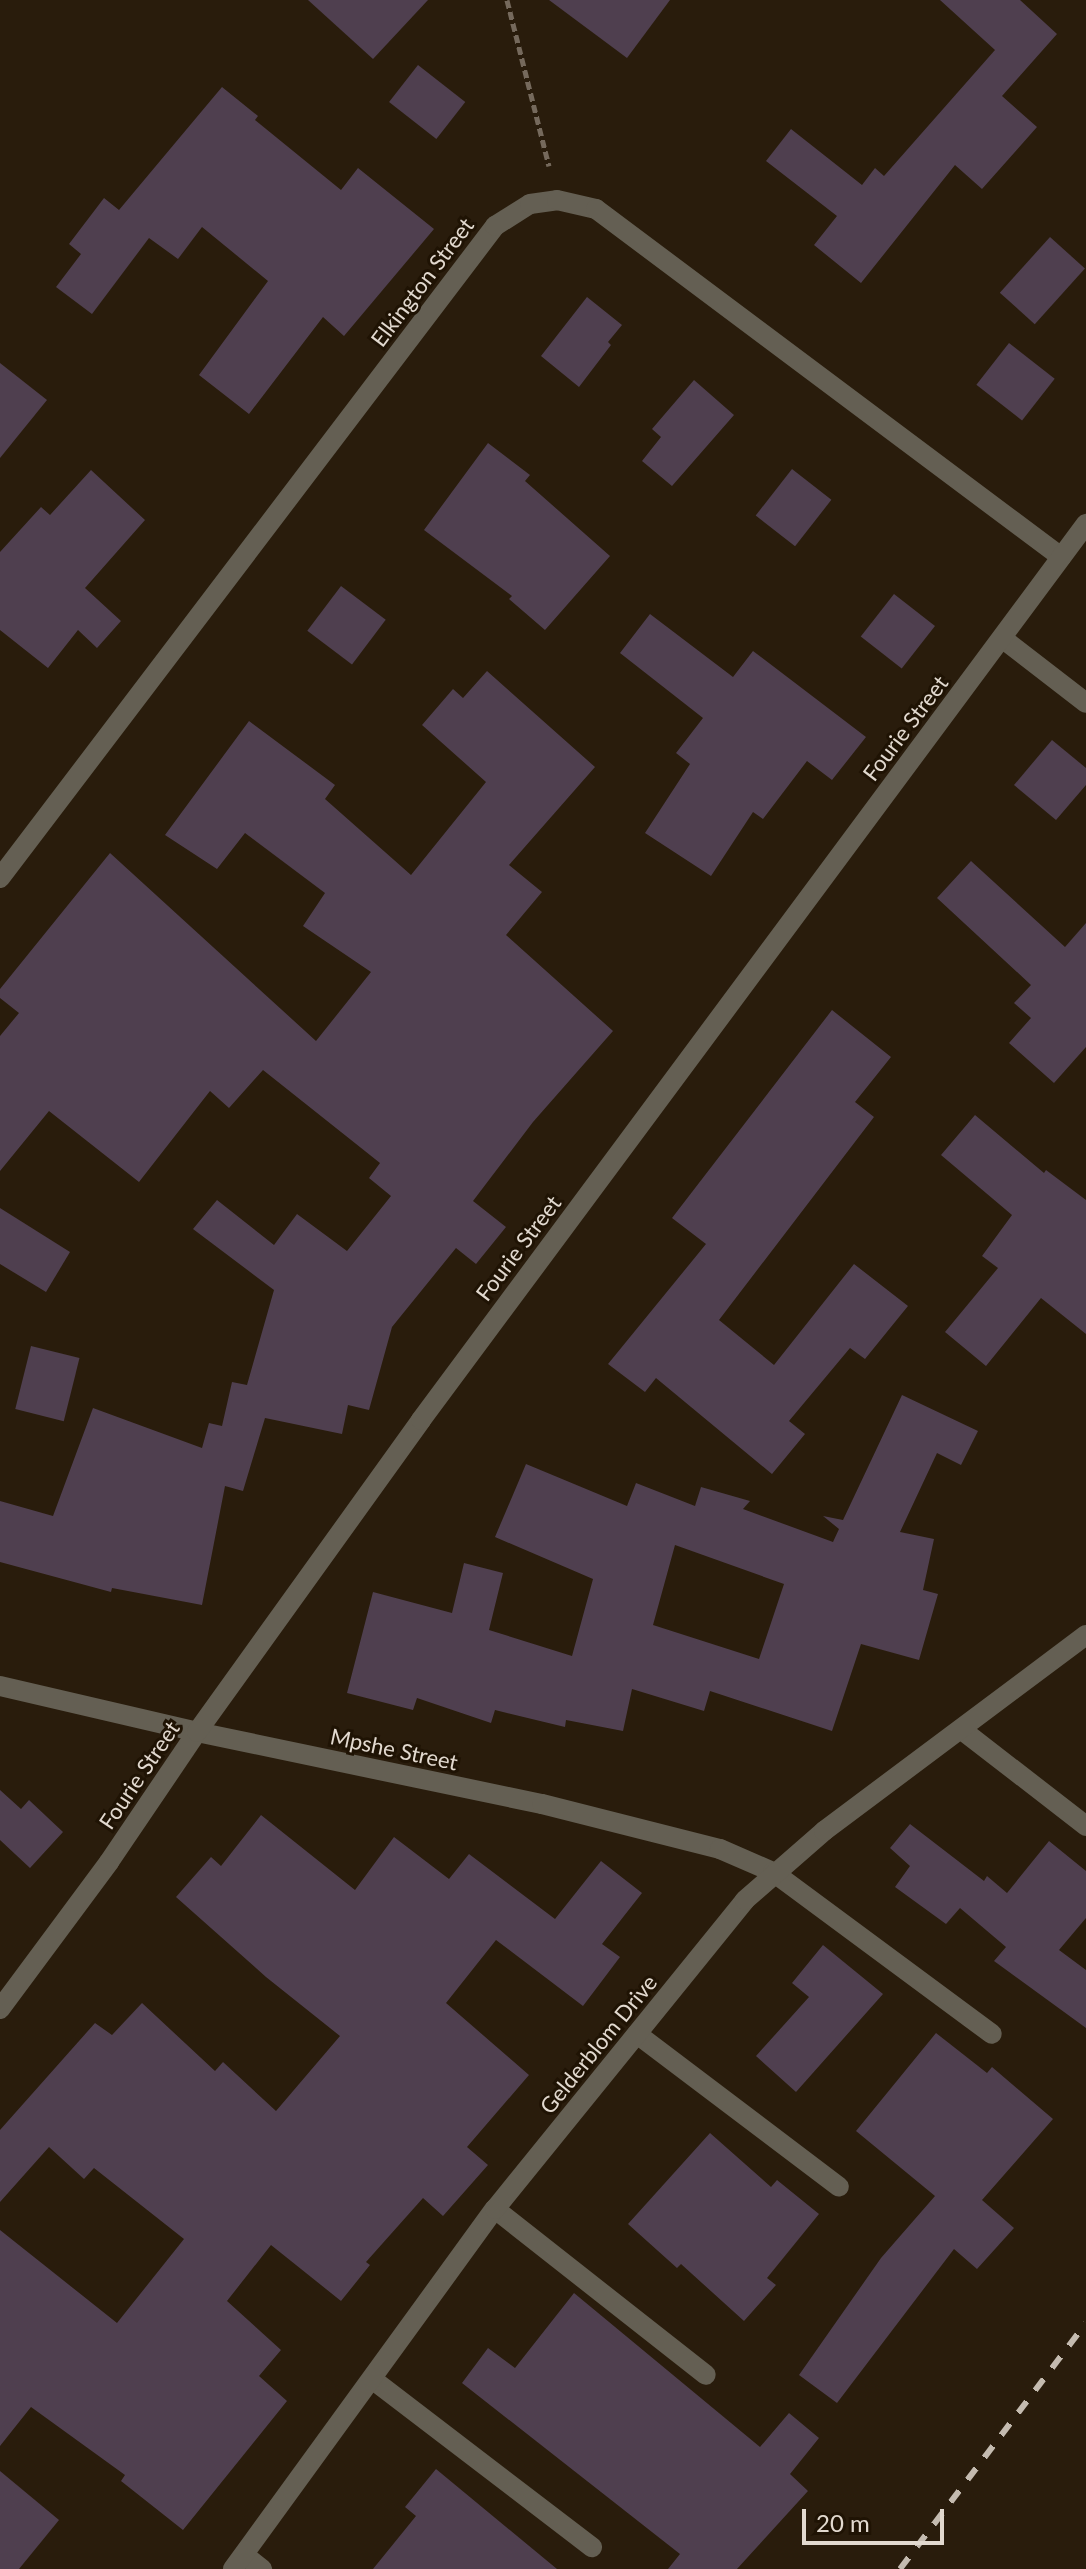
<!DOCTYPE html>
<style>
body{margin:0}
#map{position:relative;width:1086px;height:2569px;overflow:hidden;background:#291c0c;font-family:Lato,sans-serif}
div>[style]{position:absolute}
.building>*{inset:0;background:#4f3f4f;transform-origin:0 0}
.path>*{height:5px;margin-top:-2.5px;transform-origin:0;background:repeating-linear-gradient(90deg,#75695c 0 8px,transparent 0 12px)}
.lane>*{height:20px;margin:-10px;padding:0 10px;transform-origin:10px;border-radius:10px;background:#645f53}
.street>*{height:20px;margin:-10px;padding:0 10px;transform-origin:10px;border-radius:10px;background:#645f53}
.rail>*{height:6px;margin-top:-3px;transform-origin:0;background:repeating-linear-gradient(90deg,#c4bbb0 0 14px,transparent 0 28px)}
span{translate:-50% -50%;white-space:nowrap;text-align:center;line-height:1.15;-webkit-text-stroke:6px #1f1304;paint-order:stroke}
.street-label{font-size:22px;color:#e2d9cf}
.scale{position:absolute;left:802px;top:2509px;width:142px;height:36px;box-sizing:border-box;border:4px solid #e2d9cf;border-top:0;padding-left:10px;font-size:24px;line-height:28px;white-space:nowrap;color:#e2d9cf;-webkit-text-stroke:6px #1f1304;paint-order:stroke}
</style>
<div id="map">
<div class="building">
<div style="clip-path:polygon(308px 0,428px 0,373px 59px)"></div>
<div style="clip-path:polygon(549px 0,670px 0,627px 58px)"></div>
<div style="clip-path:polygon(940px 0,1020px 0,1057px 34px,1002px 96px,1037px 127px,982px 189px,955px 165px,861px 283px,814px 245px,837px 216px,766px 161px,791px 129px,862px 185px,875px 168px,884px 176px,995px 50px)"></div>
<div style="left:418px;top:65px;width:60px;height:47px;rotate:38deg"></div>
<div style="clip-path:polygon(222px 87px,258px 116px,255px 120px,341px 190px,358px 168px,434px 229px,344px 336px,323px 317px,249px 414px,199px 375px,268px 281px,202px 227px,178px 259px,149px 238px,92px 314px,56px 287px,81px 254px,69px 244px,104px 198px,119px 210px)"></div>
<div style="left:1050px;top:237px;width:47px;height:75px;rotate:42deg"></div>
<div style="clip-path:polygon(587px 297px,622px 325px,608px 342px,611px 345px,579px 387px,541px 356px)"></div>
<div style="left:1009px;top:343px;width:58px;height:53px;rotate:38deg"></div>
<div style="clip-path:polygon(0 363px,47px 400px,0 458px)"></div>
<div style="clip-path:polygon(694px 380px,734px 415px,672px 486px,642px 461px,661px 437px,652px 429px)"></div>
<div style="clip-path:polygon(488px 443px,530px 475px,525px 481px,610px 556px,545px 630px,509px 599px,512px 596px,424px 530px)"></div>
<div style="left:792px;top:469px;width:50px;height:59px;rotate:38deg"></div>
<div style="clip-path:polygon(91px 470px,145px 520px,85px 588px,121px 621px,97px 648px,78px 630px,48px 668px,0 630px,0 552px,41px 507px,50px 515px)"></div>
<div style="left:341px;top:586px;width:56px;height:56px;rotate:37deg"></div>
<div style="left:894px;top:594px;width:52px;height:54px;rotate:38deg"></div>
<div style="clip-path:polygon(650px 614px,733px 677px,753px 651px,866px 737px,832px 780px,807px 761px,763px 819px,753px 812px,711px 876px,645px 833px,690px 764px,676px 753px,703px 718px,620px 653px)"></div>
<div style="clip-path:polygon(487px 671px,595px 767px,509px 865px,542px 892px,506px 935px,613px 1031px,533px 1122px,473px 1201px,506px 1227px,476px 1264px,456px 1248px,392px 1327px,369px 1410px,348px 1405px,342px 1434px,265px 1418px,243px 1491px,225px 1486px,202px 1605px,112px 1588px,111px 1592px,0 1562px,0 1501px,53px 1516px,93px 1408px,202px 1448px,209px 1423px,222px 1426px,232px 1382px,247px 1385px,274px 1290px,193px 1229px,217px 1200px,274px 1245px,297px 1214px,347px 1251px,391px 1196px,369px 1178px,380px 1163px,263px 1070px,229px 1108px,210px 1091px,139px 1182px,49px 1111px,0 1171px,0 1036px,19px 1013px,0 998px,0 989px,110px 853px,316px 1041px,371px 972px,303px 926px,325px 893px,245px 833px,217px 869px,165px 835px,249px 721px,335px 785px,325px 799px,411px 875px,486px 782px,422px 725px,453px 689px,463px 698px)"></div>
<div style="clip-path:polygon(1052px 740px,1086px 768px,1086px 785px,1056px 820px,1014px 785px)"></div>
<div style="clip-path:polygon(971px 861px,1065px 947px,1086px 923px,1086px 1047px,1054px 1083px,1009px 1043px,1031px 1018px,1014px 1003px,1031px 985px,937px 898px)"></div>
<div style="clip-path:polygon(832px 1010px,891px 1057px,855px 1102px,874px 1117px,719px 1320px,774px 1365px,854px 1264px,908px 1306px,865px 1359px,850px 1348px,789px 1421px,805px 1434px,772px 1474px,656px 1378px,645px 1392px,608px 1364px,706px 1244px,672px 1218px)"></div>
<div style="clip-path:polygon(975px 1115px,1044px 1173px,1046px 1170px,1086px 1200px,1086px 1334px,1041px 1298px,986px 1366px,945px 1332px,998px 1268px,982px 1256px,1012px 1215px,941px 1155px)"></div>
<div style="clip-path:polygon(0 1208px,70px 1252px,46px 1292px,0 1264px)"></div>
<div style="left:31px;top:1346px;width:50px;height:65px;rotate:14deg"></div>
<div style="clip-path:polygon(evenodd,902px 1395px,978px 1431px,961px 1465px,937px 1453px,900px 1532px,934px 1539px,923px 1590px,938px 1594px,919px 1660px,861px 1644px,832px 1731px,710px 1691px,704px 1711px,632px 1689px,623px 1731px,566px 1720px,565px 1727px,495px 1710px,491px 1723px,417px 1698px,413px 1710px,347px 1693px,373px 1592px,452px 1613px,464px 1563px,503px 1573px,489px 1630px,572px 1656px,593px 1579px,495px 1537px,526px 1464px,627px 1506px,636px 1483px,695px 1506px,701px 1487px,750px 1501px,743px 1509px,833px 1542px,839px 1529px,823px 1516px,843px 1520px,902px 1395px,675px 1545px,784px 1584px,759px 1659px,653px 1625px,675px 1545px)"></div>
<div style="clip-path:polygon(0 1790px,21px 1809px,29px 1800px,63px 1832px,30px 1868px,0 1840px)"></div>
<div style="clip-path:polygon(261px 1815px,355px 1890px,394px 1837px,449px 1879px,469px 1854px,555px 1919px,601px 1861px,642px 1893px,602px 1944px,620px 1957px,583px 2006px,496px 1940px,446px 2003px,529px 2075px,467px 2147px,488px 2165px,443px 2216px,423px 2198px,366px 2262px,370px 2265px,341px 2301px,271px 2245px,227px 2301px,281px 2350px,259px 2376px,287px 2401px,183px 2530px,121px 2481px,125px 2475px,31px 2407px,0 2446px,0 2230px,117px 2323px,184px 2239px,94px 2168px,84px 2179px,49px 2147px,0 2202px,0 2130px,95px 2023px,112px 2035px,142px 2003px,215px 2071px,223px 2062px,276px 2111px,340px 2036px,266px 1977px,176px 1897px,211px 1857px,221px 1866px)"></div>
<div style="clip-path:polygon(910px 1824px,984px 1881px,987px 1876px,1007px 1893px,1049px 1841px,1086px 1871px,1086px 1918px,1059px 1950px,1086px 1970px,1086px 2028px,994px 1961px,1006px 1947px,960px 1908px,946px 1924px,895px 1887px,910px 1866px,890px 1848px)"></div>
<div style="clip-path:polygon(823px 1945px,883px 1994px,796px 2092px,756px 2056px,809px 1997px,792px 1983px)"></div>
<div style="clip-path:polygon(936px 2033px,987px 2073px,992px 2067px,1053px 2119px,982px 2200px,1014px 2228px,977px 2269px,954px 2249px,837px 2403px,799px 2375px,881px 2258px,935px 2196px,856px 2131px)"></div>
<div style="clip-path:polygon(710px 2133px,771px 2187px,777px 2180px,819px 2214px,767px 2278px,776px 2285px,744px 2321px,681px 2264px,677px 2268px,628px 2224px)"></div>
<div style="clip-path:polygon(574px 2293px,760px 2447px,789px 2413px,819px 2438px,790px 2474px,808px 2491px,737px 2569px,668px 2569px,680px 2554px,462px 2383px,488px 2348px,515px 2368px)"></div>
<div style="clip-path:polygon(436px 2469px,557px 2569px,373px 2569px,416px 2516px,405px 2507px)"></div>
<div style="clip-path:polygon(0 2471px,59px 2520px,19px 2569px,0 2569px)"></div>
</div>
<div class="path">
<div style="left:507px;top:0;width:171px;rotate:75.8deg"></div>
</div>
<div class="lane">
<div style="left:1002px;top:638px;width:106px;rotate:37.7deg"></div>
<div style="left:637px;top:2034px;width:253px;rotate:37.1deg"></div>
<div style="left:495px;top:2209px;width:268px;rotate:38.2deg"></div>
</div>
<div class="street">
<div style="left:0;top:878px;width:819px;rotate:-52.79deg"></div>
<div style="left:495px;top:226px;width:41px;rotate:-32.2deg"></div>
<div style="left:530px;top:204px;width:27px;rotate:-8deg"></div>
<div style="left:557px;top:200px;width:40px;rotate:13deg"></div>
<div style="left:596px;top:209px;width:581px;rotate:36.81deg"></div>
<div style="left:0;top:1686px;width:202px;rotate:13.1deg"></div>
<div style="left:197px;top:1732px;width:352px;rotate:11.8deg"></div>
<div style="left:542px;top:1804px;width:184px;rotate:14.2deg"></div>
<div style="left:720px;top:1849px;width:58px;rotate:23.5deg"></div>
<div style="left:773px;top:1872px;width:272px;rotate:36.5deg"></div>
<div style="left:962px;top:1730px;width:157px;rotate:37.7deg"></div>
<div style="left:0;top:2009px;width:183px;rotate:-53.4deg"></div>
<div style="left:109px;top:1862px;width:157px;rotate:-55.9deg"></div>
<div style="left:197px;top:1732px;width:384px;rotate:-54.3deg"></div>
<div style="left:421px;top:1420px;width:1116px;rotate:-53.42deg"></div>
<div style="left:372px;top:2379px;width:277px;rotate:37.4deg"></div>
<div style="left:244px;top:2555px;width:23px;rotate:38deg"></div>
<div style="left:233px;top:2569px;width:445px;rotate:-54deg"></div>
<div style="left:495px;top:2209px;width:397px;rotate:-51deg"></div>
<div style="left:745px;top:1900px;width:105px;rotate:-41.1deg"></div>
<div style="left:824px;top:1831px;width:327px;rotate:-36.8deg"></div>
</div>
<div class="rail">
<div style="left:900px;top:2569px;width:308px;rotate:-52.9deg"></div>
</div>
<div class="street-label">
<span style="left:422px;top:282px;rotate:-53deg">Elkington Street</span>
<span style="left:905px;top:728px;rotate:-53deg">Fourie Street</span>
<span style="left:518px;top:1248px;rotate:-53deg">Fourie Street</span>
<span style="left:394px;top:1749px;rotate:12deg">Mpshe Street</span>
<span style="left:139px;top:1775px;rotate:-56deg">Fourie Street</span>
<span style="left:598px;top:2044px;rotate:-51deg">Gelderblom Drive</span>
</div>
<div class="scale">20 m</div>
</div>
